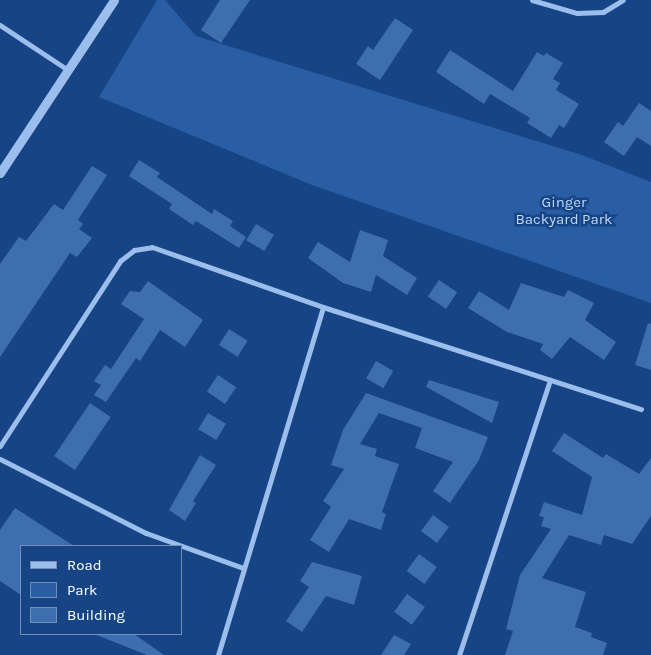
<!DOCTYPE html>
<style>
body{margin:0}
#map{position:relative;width:651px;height:655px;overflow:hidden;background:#164485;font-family:Karla,sans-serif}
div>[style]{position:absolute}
.green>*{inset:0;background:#295da4}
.building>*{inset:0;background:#3e6eaf;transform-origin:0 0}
.minor>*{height:5px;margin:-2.5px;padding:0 2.5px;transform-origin:2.5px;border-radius:2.5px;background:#9bbeed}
.tertiary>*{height:9px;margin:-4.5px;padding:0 4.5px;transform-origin:4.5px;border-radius:4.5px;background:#9bbeed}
span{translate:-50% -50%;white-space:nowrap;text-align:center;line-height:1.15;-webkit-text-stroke:5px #164485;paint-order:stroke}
.park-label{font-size:15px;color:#c0d9fa}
.legend{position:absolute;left:20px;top:545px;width:162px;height:90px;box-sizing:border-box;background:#164485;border:1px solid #738fb6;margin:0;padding:6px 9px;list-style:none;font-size:15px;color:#fff}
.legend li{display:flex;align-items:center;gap:10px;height:25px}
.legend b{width:25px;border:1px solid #738fb6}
</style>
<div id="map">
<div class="green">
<div style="clip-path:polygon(157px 0,165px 0,196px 36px,582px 155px,651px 182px,651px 303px,312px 185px,99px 97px)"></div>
</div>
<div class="building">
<div style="clip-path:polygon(220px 0,250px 0,221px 43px,201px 30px)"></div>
<div style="clip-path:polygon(395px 18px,413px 30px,380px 80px,356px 64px,368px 46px,373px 50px)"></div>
<div style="clip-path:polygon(450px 50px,513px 91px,537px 52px,544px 56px,546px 53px,563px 63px,553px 79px,560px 83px,556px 90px,579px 104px,564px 128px,559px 125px,551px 138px,527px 123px,530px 118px,490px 94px,484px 104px,436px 72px)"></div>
<div style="clip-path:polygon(639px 103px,651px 111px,651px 146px,637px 137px,624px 156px,604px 142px,618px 122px,623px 126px)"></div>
<div style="clip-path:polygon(139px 160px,160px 173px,157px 177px,212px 214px,214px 209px,233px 221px,230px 226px,246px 237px,239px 248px,196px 221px,193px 225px,169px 209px,172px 204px,129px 176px)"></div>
<div style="clip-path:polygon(92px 166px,107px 175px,78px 220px,83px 224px,79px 229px,92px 238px,77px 257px,70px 253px,0 357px,0 264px,19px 237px,26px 241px,54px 204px,63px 210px)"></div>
<div style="left:256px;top:224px;width:21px;height:19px;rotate:31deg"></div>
<div style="clip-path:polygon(360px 230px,388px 240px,383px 256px,417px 278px,407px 295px,376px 275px,371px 292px,343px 283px,308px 258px,318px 242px,350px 262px)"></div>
<div style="left:439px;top:280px;width:22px;height:20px;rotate:34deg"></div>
<div style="clip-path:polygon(148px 281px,203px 320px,185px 347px,160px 330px,140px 361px,136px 358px,106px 402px,94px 395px,101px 385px,94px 381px,105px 365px,111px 369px,144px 319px,121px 304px,130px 291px,140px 292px)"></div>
<div style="clip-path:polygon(521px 283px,564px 297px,568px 290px,594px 303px,585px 320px,616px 342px,604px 360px,570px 337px,552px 359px,540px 350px,543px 344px,507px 332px,468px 308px,479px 291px,509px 310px)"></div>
<div style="clip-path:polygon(648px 323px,651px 324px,651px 370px,635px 365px)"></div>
<div style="left:229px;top:329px;width:22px;height:19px;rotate:32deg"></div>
<div style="left:376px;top:361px;width:20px;height:20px;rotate:30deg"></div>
<div style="left:218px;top:375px;width:22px;height:20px;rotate:34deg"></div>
<div style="clip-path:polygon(429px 380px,499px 402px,492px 423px,426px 387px)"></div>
<div style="clip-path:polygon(366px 393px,488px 437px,479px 460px,450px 503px,433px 491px,453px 462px,415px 448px,422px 428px,379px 413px,360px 444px,377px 449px,375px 456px,399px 464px,382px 512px,386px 514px,381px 530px,349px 519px,329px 552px,310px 540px,331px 507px,323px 501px,344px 469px,331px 465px,343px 430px)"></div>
<div style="left:90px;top:403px;width:25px;height:64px;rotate:34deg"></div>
<div style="left:208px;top:413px;width:21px;height:19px;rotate:31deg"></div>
<div style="clip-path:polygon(564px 433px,603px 458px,606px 454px,639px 474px,651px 458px,651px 516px,632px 544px,604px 535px,601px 545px,569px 535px,542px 578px,586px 592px,575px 627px,592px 633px,591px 637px,607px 643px,603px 655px,505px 655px,513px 631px,506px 629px,520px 575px,551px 529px,541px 526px,544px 517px,539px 516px,544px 502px,582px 515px,592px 477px,552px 451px)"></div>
<div style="clip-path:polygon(200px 455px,216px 465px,193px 501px,196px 503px,185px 521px,169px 510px)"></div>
<div style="clip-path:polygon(15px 508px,74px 546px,21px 546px,21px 595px,0 581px,0 530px)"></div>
<div style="left:433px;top:515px;width:20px;height:20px;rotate:37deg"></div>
<div style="left:419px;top:554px;width:22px;height:21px;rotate:36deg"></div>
<div style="clip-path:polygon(312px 562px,362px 576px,354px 605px,326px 596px,302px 632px,286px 621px,309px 587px,300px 581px)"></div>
<div style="left:407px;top:594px;width:22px;height:22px;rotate:36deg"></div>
<div style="clip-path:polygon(94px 634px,134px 634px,164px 655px,147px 655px)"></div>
<div style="clip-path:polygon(394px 635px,411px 644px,404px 655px,381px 655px)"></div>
</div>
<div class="minor">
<div style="left:532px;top:0;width:47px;rotate:16.1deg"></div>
<div style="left:577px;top:13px;width:26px;rotate:-2deg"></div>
<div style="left:603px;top:12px;width:23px;rotate:-31deg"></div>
<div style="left:0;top:25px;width:82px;rotate:33.5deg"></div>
<div style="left:0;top:446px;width:221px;rotate:-57deg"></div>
<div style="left:120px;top:261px;width:18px;rotate:-38deg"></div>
<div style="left:134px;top:250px;width:18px;rotate:-9deg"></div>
<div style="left:152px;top:247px;width:181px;rotate:19.3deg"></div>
<div style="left:323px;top:307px;width:334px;rotate:17.8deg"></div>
<div style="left:0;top:459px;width:164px;rotate:26.9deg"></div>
<div style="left:146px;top:533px;width:103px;rotate:19.8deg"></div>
<div style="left:218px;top:655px;width:363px;rotate:-73.2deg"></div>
<div style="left:459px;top:655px;width:290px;rotate:-71.7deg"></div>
</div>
<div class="tertiary">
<div style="left:0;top:173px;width:207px;rotate:-56.6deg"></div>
</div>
<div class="park-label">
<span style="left:564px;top:211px">Ginger<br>Backyard Park</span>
</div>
<ul class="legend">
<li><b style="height:6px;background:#9bbeed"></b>Road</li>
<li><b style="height:14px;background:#295da4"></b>Park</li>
<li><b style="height:14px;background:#3e6eaf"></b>Building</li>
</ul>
</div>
